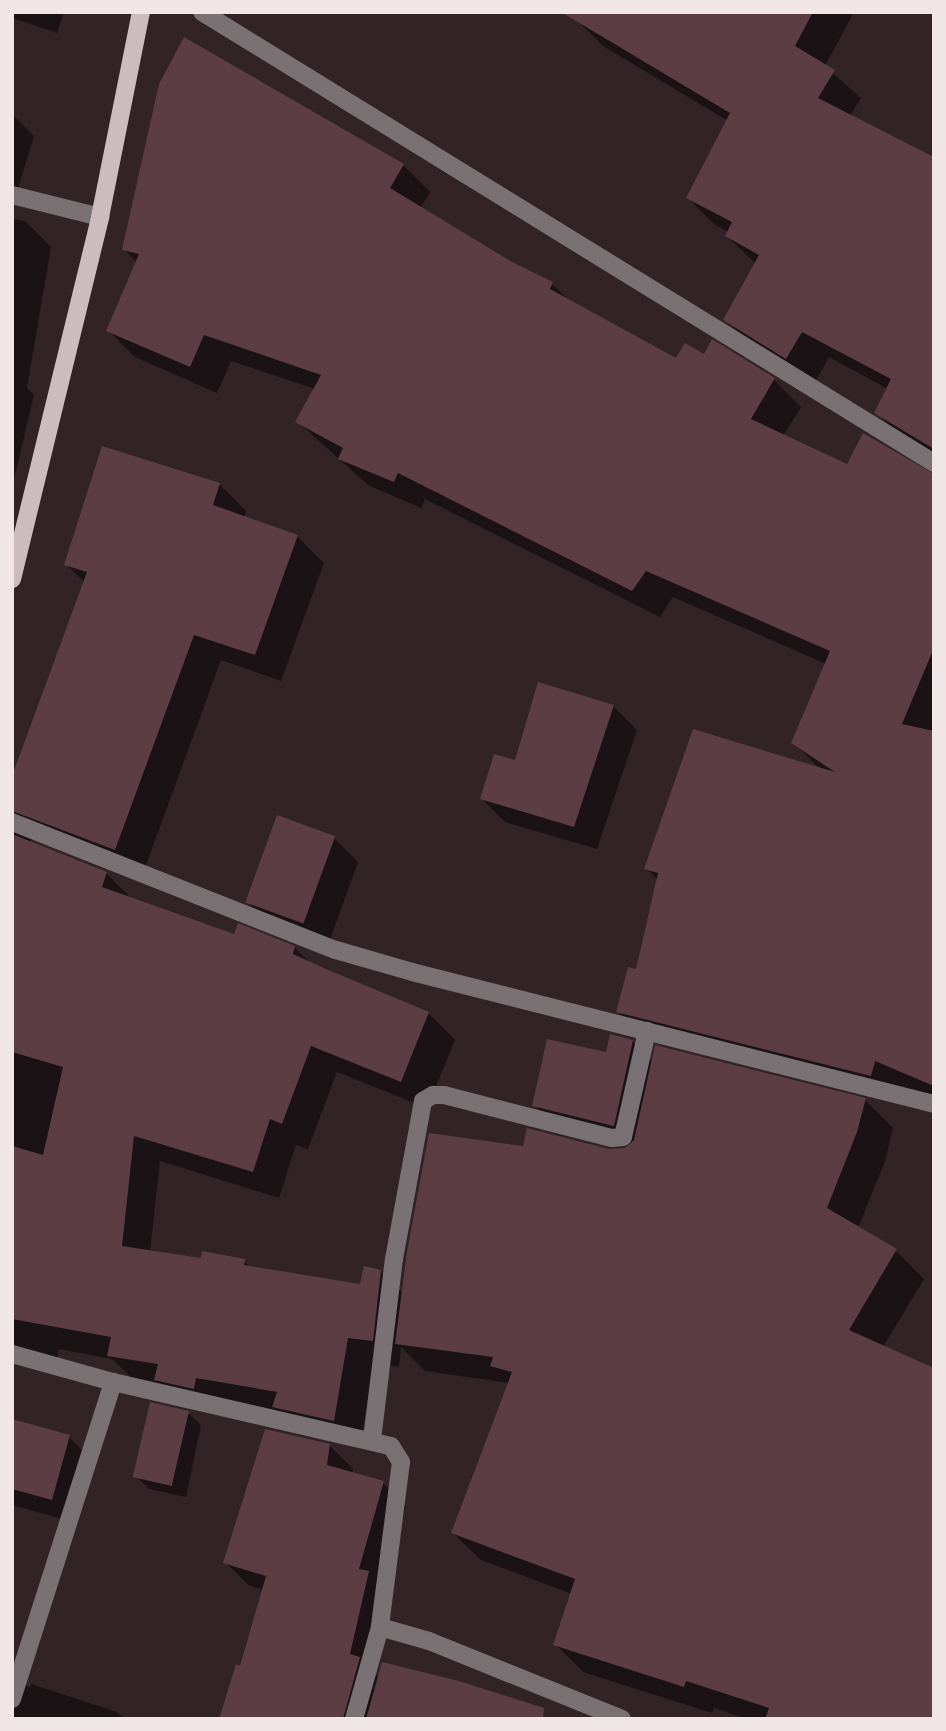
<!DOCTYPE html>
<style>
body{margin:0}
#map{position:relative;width:946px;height:1731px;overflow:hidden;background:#312326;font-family:"PT Serif",serif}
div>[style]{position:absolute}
.shadow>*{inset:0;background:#0007}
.building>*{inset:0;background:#5d3d44;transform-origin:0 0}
.minor>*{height:18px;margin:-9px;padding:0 9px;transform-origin:9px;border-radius:9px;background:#797173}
.major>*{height:18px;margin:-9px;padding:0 9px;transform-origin:9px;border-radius:9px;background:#ccbcbf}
span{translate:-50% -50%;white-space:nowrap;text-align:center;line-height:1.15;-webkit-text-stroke:5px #150e10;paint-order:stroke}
.frame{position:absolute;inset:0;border:14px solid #f0e6e8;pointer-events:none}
</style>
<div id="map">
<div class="shadow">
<div style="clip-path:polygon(12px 12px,64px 12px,57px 33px,12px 18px)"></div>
<div style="clip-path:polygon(579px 12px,854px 12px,825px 66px,861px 98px,850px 116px,934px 159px,934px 458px,903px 439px,876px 412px,888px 389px,829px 357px,814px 384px,752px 346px,725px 319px,756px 264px,727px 236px,729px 232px,715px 225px,688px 198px,728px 121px,603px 46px,576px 19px)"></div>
<div style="clip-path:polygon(12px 114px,34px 136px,12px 208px)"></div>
<div style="clip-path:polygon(403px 165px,430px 192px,420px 209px,511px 264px,552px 284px,572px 303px,677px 360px,704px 357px,774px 380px,801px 407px,783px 436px,847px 466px,934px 476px,934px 1100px,902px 1086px,898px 1102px,645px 1038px,618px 1011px,637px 971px,658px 880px,646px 868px,820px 769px,793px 742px,826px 664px,673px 597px,660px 617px,425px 499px,421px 508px,368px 485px,298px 422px,315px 389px,231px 361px,217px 393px,135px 357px,108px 330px,137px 263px,124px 249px)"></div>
<div style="clip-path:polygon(12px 219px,25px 221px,51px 247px,27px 388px,34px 395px,12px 487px)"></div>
<div style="clip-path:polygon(219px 484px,246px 511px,244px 517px,297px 536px,324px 563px,281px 681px,221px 660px,142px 876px,43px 837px,31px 840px,30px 843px,106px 873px,132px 899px,235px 936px,295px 948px,311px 964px,428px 1013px,455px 1040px,427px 1108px,337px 1072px,308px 1149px,296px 1145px,279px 1198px,160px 1161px,150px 1252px,202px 1260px,244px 1261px,251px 1268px,362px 1286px,380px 1271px,403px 1294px,524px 1148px,609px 1151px,629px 1147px,558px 1129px,534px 1105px,607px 1054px,632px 1041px,653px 1062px,865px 1100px,893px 1128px,885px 1161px,858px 1228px,896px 1251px,924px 1279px,883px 1347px,934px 1719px,747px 1719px,714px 1708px,712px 1713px,583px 1672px,555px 1644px,572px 1594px,481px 1560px,453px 1533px,510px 1383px,425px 1371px,401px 1347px,399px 1367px,374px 1363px,360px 1447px,136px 1382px,112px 1359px,59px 1349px,54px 1372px,12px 1363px,12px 781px,85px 583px,66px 564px)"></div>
<div style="clip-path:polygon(613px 706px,637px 730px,597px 849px,505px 822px,481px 798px,516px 762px)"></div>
<div style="clip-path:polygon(334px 838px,358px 862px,327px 948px,271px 925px,247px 901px)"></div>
<div style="clip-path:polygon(188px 1413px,201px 1425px,186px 1497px,149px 1489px,137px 1477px)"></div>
<div style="clip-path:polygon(12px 1421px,69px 1437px,93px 1461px,76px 1523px,12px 1505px)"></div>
<div style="clip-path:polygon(329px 1445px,353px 1469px,352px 1474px,383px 1483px,406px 1506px,383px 1587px,374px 1673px,379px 1678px,537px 1719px,221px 1719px,241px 1668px,264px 1590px,248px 1585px,225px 1562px)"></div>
<div style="clip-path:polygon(12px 1671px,29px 1688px,31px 1684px,117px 1712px,124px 1719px,12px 1719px)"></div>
</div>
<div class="building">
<div style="clip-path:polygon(561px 12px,813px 12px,795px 46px,835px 70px,818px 98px,934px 157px,934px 449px,874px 413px,891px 379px,802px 332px,786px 359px,723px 320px,759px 255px,725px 236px,732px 222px,686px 198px,730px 113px)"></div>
<div style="clip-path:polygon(184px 37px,404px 164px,390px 188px,512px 262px,553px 282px,550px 289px,676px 358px,685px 343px,704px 354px,712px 339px,775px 378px,751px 419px,847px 464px,863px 433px,934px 474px,934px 648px,902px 724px,934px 731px,934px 1086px,875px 1061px,871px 1076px,616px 1012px,628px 967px,636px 969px,658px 873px,644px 869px,693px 729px,835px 772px,791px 743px,830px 651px,646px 571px,632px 591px,398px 473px,394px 482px,338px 459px,343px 448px,295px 422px,321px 375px,204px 335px,190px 367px,106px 331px,139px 254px,122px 250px,159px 84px)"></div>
<div style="clip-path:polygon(102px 446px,220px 483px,213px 505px,298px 535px,255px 655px,194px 635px,115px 850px,12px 811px,12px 776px,87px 572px,64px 565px)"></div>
<div style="clip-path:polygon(538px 682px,614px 705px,574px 827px,480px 799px,494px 754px,515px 760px)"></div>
<div style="left:277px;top:815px;width:62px;height:93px;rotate:20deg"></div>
<div style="clip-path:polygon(12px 834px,107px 872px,102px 887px,234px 934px,238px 923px,295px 946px,293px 954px,326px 969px,429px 1012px,401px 1082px,311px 1046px,282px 1124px,270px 1119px,253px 1172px,134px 1136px,122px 1246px,201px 1258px,202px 1251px,245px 1259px,244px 1265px,360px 1284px,364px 1266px,381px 1270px,373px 1341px,348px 1338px,334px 1421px,272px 1407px,277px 1392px,196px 1378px,194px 1389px,154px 1380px,158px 1364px,107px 1356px,111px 1337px,12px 1319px,12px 1146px,43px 1155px,63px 1067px,12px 1052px)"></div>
<div style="clip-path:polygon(610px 1034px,633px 1040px,614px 1126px,532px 1106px,547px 1039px,606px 1052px)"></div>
<div style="clip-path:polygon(655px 1045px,866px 1098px,857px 1132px,827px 1208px,897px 1249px,849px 1330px,934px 1368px,934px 1719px,765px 1719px,769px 1708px,686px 1681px,684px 1687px,553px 1645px,575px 1579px,451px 1533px,512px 1372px,490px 1366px,493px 1357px,395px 1344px,407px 1252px,429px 1133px,523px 1146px,527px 1128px,609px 1149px,625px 1148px,634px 1140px)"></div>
<div style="left:150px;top:1402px;width:40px;height:77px;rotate:13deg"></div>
<div style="clip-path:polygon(12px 1419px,70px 1435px,52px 1500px,12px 1489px)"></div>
<div style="clip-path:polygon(265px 1429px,330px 1444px,327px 1465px,384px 1481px,359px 1569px,369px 1571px,350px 1654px,360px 1657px,343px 1719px,219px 1719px,236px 1664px,240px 1666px,266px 1576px,223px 1563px)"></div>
<div style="clip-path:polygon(382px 1662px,459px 1681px,544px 1708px,543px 1719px,366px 1719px)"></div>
</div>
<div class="minor">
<div style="left:202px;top:12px;width:860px;rotate:31.64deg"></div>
<div style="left:12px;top:195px;width:91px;rotate:14deg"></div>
<div style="left:12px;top:822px;width:348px;rotate:21.6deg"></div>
<div style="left:336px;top:950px;width:79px;rotate:16.1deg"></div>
<div style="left:412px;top:972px;width:538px;rotate:14.19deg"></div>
<div style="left:12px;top:1354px;width:105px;rotate:15.5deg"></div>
<div style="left:113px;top:1382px;width:285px;rotate:13deg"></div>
<div style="left:391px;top:1446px;width:19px;rotate:58deg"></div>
<div style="left:401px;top:1462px;width:166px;rotate:97.3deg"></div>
<div style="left:380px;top:1627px;width:51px;rotate:15.9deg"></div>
<div style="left:429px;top:1641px;width:208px;rotate:22deg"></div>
<div style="left:372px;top:1440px;width:182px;rotate:-83.1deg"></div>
<div style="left:394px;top:1259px;width:161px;rotate:-79.6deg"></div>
<div style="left:423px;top:1101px;width:12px;rotate:-31deg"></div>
<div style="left:433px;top:1095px;width:11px"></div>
<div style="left:444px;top:1095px;width:173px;rotate:14.4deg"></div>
<div style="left:612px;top:1138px;width:11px;rotate:-5deg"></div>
<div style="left:623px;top:1137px;width:109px;rotate:-77.2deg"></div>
<div style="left:12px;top:1699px;width:333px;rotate:-72.3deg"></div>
<div style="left:354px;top:1719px;width:96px;rotate:-74.2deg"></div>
</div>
<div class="major">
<div style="left:12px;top:579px;width:373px;rotate:-76.3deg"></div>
<div style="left:100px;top:217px;width:209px;rotate:-78.7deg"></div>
</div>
<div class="frame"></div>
</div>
